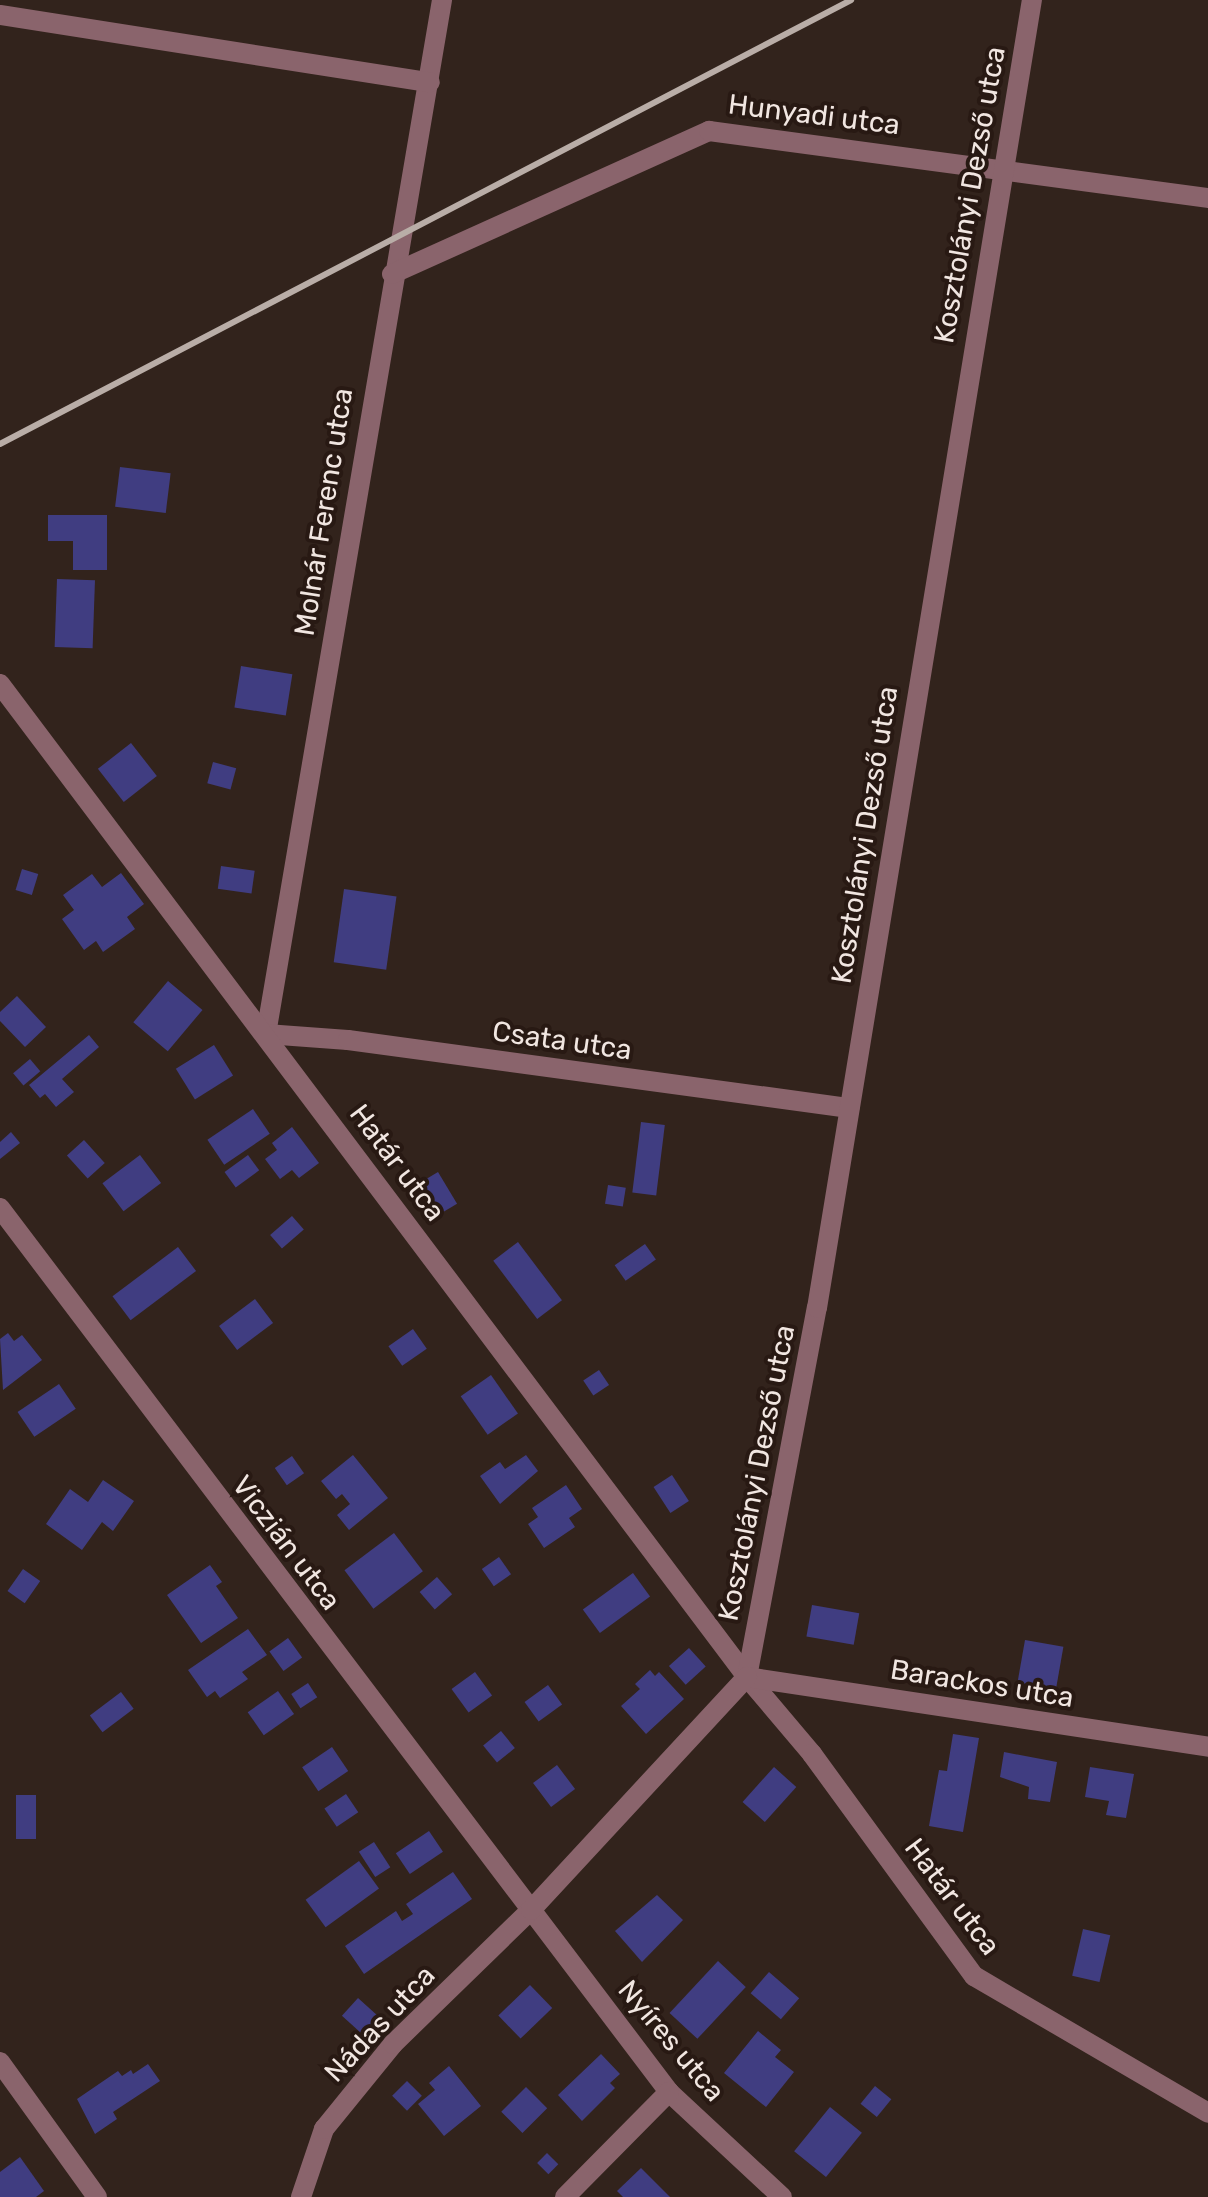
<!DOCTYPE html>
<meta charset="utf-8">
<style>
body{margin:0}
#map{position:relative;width:1208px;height:2197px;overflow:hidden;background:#32231c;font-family:Rubik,sans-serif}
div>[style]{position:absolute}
.building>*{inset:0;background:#403d81;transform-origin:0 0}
.minor>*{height:20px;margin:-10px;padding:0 10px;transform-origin:10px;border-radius:10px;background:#8a646c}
.rail>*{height:6px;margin:-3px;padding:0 3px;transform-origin:3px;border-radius:3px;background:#b9ada7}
span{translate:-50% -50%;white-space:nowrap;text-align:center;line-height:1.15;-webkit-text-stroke:8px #281913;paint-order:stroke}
.street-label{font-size:28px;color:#f1e6e1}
</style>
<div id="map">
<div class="building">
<div style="left:120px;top:467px;width:51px;height:40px;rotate:7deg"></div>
<div style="clip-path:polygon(48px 515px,107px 515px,107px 570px,73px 570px,73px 541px,48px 541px)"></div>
<div style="left:57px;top:579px;width:38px;height:68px;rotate:2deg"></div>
<div style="left:241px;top:666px;width:52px;height:42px;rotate:9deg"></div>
<div style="left:131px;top:743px;width:42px;height:42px;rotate:52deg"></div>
<div style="left:213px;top:762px;width:24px;height:22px;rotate:15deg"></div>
<div style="left:221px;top:866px;width:34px;height:23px;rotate:8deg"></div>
<div style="left:22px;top:869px;width:17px;height:22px;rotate:17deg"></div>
<div style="clip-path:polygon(121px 873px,144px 904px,127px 917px,135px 929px,103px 952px,96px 941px,84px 950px,62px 919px,74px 910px,63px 895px,92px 874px,102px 887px)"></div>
<div style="left:344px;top:889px;width:53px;height:74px;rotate:8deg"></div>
<div style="left:168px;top:981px;width:45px;height:54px;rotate:40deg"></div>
<div style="clip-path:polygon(17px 996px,46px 1027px,25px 1047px,0 1021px,0 1012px)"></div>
<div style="clip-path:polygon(89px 1035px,99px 1047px,62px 1079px,74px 1092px,56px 1107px,45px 1094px,40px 1098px,29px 1085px)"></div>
<div style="left:214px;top:1045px;width:36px;height:45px;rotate:58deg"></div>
<div style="left:30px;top:1059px;width:16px;height:22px;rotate:50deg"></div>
<div style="left:253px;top:1109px;width:30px;height:55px;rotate:56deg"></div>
<div style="left:641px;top:1122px;width:24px;height:71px;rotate:7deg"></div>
<div style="clip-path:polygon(292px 1127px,319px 1163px,299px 1178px,292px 1170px,280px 1179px,265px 1159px,277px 1150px,272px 1143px)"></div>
<div style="clip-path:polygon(11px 1132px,20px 1143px,0 1159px,0 1142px)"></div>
<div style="left:84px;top:1140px;width:31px;height:23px;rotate:48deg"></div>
<div style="left:140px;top:1155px;width:35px;height:47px;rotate:53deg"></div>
<div style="left:248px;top:1155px;width:19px;height:29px;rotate:54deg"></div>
<div style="left:438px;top:1172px;width:37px;height:23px;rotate:59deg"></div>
<div style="left:608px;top:1185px;width:18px;height:19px;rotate:9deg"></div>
<div style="left:292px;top:1216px;width:18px;height:29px;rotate:49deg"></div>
<div style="left:518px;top:1242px;width:73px;height:31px;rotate:53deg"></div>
<div style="left:645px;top:1244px;width:19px;height:37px;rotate:55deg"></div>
<div style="left:178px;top:1247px;width:30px;height:82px;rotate:53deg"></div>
<div style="left:255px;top:1299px;width:30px;height:45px;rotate:53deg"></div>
<div style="left:413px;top:1329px;width:24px;height:30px;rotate:55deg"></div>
<div style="clip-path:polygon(8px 1333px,14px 1341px,22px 1335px,42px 1360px,3px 1390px,0 1339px)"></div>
<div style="left:599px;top:1370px;width:18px;height:19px;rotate:56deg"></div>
<div style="left:491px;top:1375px;width:47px;height:37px;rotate:55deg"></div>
<div style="left:59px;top:1384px;width:30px;height:50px;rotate:56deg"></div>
<div style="clip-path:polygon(353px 1455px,388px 1498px,349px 1530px,337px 1515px,350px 1504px,342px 1494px,336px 1499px,321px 1481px)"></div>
<div style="clip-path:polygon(526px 1455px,538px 1471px,500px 1504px,480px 1476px,500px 1462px,505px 1469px)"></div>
<div style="left:292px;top:1456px;width:21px;height:21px;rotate:55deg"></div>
<div style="left:672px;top:1475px;width:31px;height:22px;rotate:57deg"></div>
<div style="clip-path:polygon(103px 1480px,134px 1501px,113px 1531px,102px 1522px,82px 1550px,46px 1524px,70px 1489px,88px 1502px)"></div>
<div style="clip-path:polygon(566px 1485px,582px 1509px,569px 1518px,575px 1527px,544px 1548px,528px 1524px,538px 1517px,532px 1508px)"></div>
<div style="left:394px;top:1533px;width:48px;height:62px;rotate:53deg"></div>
<div style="left:499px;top:1557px;width:21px;height:21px;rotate:55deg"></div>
<div style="clip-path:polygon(210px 1565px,222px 1582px,216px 1586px,238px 1618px,201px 1643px,167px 1595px)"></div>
<div style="left:23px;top:1569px;width:21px;height:27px;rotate:35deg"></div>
<div style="left:633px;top:1573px;width:29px;height:62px;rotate:54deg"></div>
<div style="left:437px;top:1577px;width:23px;height:23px;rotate:49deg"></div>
<div style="left:812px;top:1605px;width:48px;height:32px;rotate:10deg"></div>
<div style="clip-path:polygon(248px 1629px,267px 1655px,242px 1672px,248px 1679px,220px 1698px,215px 1691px,207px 1697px,188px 1670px)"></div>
<div style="left:288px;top:1638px;width:24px;height:23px;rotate:54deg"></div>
<div style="left:1025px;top:1640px;width:39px;height:59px;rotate:10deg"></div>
<div style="left:689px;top:1648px;width:25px;height:27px;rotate:48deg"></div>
<div style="clip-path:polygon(650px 1670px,655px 1676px,659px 1672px,684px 1699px,646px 1734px,621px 1706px,640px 1689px,635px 1684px)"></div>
<div style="left:475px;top:1672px;width:29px;height:29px;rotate:54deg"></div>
<div style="left:308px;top:1683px;width:17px;height:20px;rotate:57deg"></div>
<div style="left:548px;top:1685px;width:24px;height:29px;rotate:54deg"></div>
<div style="left:278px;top:1691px;width:28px;height:37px;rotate:55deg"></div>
<div style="left:121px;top:1692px;width:21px;height:39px;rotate:53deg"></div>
<div style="left:501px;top:1731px;width:22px;height:23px;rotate:51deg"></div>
<div style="clip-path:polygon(953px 1734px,979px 1738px,963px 1832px,929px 1826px,939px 1770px,947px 1771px)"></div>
<div style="left:332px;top:1747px;width:29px;height:36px;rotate:56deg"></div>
<div style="clip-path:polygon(1004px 1752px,1057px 1762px,1050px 1802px,1028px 1799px,1029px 1787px,1000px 1777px)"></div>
<div style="left:557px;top:1765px;width:30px;height:30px;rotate:53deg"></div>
<div style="left:774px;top:1767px;width:30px;height:47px;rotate:42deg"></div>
<div style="clip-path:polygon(1090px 1767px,1134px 1774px,1126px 1818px,1106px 1815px,1109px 1801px,1085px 1797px)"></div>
<div style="left:346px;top:1794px;width:22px;height:26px;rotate:56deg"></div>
<div style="left:16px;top:1795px;width:20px;height:44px"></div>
<div style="left:429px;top:1831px;width:25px;height:40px;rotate:56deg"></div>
<div style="left:374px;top:1842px;width:30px;height:18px;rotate:57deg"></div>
<div style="left:359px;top:1861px;width:34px;height:66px;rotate:54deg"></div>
<div style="clip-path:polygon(453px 1872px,472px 1899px,364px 1974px,345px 1946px,396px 1911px,402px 1921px,413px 1914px,406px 1904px)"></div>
<div style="clip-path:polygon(657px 1895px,683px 1920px,642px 1962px,615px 1931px)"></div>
<div style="left:1083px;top:1929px;width:28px;height:48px;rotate:13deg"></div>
<div style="left:718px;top:1961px;width:38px;height:71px;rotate:43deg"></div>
<div style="left:769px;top:1972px;width:40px;height:28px;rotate:41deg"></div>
<div style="left:530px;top:1985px;width:32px;height:44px;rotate:46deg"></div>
<div style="left:358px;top:1998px;width:28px;height:24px;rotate:42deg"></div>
<div style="clip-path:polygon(758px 2031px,781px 2050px,775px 2057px,794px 2072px,766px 2107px,724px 2073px)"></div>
<div style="clip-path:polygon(601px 2054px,620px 2074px,610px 2083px,615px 2088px,582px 2121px,558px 2095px)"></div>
<div style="clip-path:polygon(148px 2064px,160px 2081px,113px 2112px,117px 2119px,95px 2134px,77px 2099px,118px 2071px,122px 2076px,131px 2070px,133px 2074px)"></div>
<div style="clip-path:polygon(449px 2066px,481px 2106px,444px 2136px,418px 2104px,435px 2090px,429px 2083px)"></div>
<div style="left:407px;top:2081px;width:21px;height:21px;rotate:45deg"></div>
<div style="left:875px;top:2086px;width:21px;height:23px;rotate:39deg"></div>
<div style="left:526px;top:2087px;width:30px;height:35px;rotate:45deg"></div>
<div style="left:830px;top:2107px;width:41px;height:57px;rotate:39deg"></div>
<div style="left:547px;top:2153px;width:16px;height:14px;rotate:45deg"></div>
<div style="clip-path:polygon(20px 2157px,44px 2191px,36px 2197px,0 2197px,0 2172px)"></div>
<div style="clip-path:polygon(641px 2168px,670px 2197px,623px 2197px,617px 2191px)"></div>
</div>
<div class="minor">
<div style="left:442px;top:0;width:1049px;rotate:99.66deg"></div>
<div style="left:266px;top:1034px;width:82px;rotate:4.2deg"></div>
<div style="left:348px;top:1040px;width:506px;rotate:7.73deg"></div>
<div style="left:0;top:15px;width:435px;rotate:8.9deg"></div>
<div style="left:392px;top:274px;width:348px;rotate:-24.3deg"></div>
<div style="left:709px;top:131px;width:503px;rotate:7.65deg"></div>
<div style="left:0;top:684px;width:1243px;rotate:53.05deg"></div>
<div style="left:747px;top:1677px;width:101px;rotate:49.8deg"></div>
<div style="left:812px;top:1754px;width:275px;rotate:53.9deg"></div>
<div style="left:974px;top:1976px;width:271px;rotate:30.3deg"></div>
<div style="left:0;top:1208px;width:1109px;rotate:52.88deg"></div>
<div style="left:669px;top:2092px;width:154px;rotate:42.9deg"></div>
<div style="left:747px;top:1677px;width:376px;rotate:-79.3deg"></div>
<div style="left:817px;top:1308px;width:1326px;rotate:-80.67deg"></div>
<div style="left:747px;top:1677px;width:466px;rotate:8.6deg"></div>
<div style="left:0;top:2062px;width:166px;rotate:54.3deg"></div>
<div style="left:301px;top:2197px;width:72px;rotate:-71.3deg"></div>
<div style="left:324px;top:2129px;width:109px;rotate:-50.9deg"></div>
<div style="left:393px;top:2044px;width:192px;rotate:-44.2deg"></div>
<div style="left:531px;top:1910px;width:318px;rotate:-47.2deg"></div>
<div style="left:565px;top:2197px;width:148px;rotate:-45.3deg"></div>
</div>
<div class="rail">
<div style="left:0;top:444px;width:960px;rotate:-27.55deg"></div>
</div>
<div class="street-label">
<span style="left:814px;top:115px;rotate:7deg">Hunyadi utca</span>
<span style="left:970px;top:195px;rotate:-80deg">Kosztolányi Dezső utca</span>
<span style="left:324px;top:512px;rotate:-81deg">Molnár Ferenc utca</span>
<span style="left:865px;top:835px;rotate:-81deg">Kosztolányi Dezső utca</span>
<span style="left:562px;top:1041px;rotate:8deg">Csata utca</span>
<span style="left:397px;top:1163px;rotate:53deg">Határ utca</span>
<span style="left:757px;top:1473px;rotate:-79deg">Kosztolányi Dezső utca</span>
<span style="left:286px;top:1543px;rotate:53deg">Viczián utca</span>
<span style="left:982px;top:1684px;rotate:9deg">Barackos utca</span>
<span style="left:952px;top:1897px;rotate:53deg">Határ utca</span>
<span style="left:380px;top:2024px;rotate:-47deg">Nádas utca</span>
<span style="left:671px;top:2041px;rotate:50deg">Nyíres utca</span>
</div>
</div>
